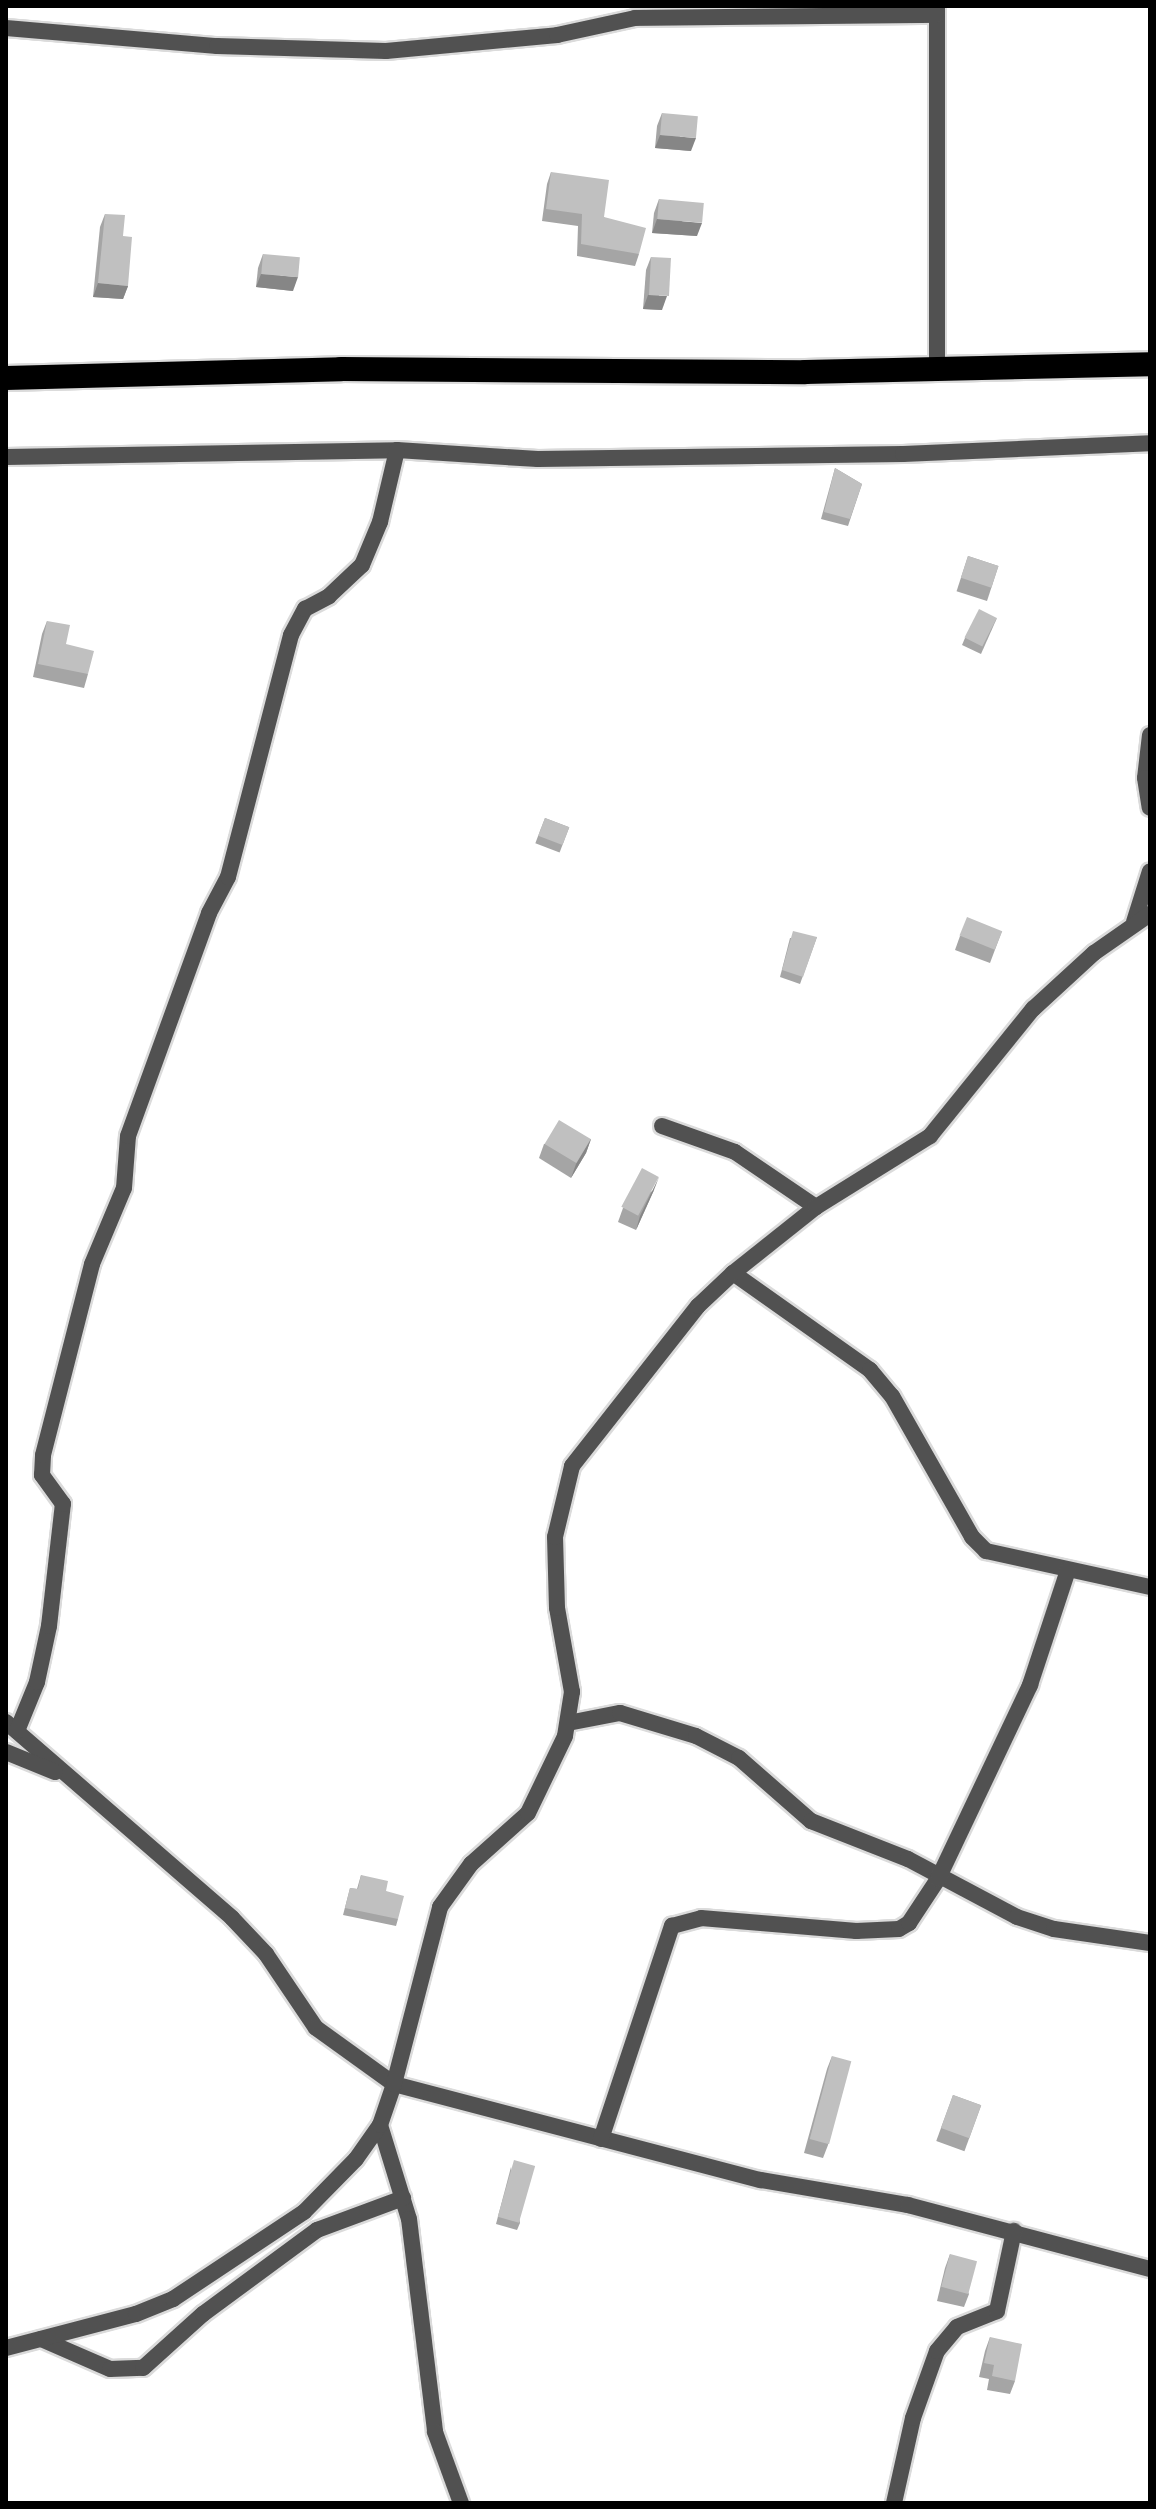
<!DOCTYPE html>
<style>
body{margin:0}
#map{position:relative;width:1156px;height:2509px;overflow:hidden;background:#fff;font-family:"Varela Round",sans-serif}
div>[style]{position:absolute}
.roads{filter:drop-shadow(2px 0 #dbdbdb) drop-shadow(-2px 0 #dbdbdb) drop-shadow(0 2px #dbdbdb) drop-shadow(0 -2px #dbdbdb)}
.street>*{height:16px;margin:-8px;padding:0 8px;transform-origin:8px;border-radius:8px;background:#515151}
.highway>*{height:24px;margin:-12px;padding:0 12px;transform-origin:12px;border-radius:12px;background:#000}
.wall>*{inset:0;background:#a5a5a5;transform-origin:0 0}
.shaded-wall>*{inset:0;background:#868686}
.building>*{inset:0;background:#c0c0c0;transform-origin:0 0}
span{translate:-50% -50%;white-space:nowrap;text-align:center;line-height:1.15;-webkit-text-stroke:8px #fff;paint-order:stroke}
.frame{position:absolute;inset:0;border:8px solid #000;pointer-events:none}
</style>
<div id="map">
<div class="roads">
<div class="street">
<div style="left:937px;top:8px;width:360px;rotate:90deg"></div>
<div style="left:6px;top:28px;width:212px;rotate:4.9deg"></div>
<div style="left:217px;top:46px;width:169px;rotate:1.7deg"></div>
<div style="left:386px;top:51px;width:172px;rotate:-5.3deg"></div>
<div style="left:557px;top:35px;width:80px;rotate:-12.3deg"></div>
<div style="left:635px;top:18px;width:302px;rotate:-0.6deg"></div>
<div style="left:6px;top:457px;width:391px;rotate:-1deg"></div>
<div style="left:397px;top:450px;width:141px;rotate:3.7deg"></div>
<div style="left:538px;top:459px;width:365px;rotate:-0.8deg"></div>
<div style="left:903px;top:454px;width:247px;rotate:-2.5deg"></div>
<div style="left:1150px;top:735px;width:43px;rotate:96.6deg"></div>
<div style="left:1145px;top:778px;width:30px;rotate:81deg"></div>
<div style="left:1134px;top:922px;width:53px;rotate:-72.6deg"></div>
<div style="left:662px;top:1126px;width:77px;rotate:19.6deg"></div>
<div style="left:735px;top:1152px;width:98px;rotate:34.2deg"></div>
<div style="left:733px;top:1273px;width:168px;rotate:35.3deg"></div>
<div style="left:870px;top:1370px;width:34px;rotate:50deg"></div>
<div style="left:892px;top:1396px;width:162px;rotate:60.4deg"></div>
<div style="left:972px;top:1537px;width:20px;rotate:45deg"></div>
<div style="left:986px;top:1551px;width:168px;rotate:12.4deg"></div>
<div style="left:6px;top:1722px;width:299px;rotate:40.9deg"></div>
<div style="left:232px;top:1918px;width:50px;rotate:46.6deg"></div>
<div style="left:266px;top:1954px;width:89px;rotate:56deg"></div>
<div style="left:316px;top:2028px;width:96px;rotate:35.7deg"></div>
<div style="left:394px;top:2084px;width:379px;rotate:14.7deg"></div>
<div style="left:761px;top:2180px;width:149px;rotate:9.7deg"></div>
<div style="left:908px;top:2205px;width:250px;rotate:14.8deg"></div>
<div style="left:568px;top:1723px;width:53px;rotate:-10.9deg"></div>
<div style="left:620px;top:1713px;width:79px;rotate:16.8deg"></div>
<div style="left:696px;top:1736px;width:48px;rotate:27.1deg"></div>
<div style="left:739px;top:1758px;width:96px;rotate:41.2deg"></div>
<div style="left:811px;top:1821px;width:104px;rotate:21.4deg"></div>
<div style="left:908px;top:1859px;width:123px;rotate:28deg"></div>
<div style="left:1017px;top:1917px;width:39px;rotate:18deg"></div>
<div style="left:1054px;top:1929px;width:97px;rotate:8.3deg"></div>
<div style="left:17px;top:1731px;width:53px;rotate:-67.8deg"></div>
<div style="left:37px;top:1682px;width:57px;rotate:-77.9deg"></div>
<div style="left:49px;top:1626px;width:123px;rotate:-83.5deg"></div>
<div style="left:63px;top:1504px;width:36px;rotate:-126deg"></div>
<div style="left:42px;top:1475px;width:20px;rotate:-87deg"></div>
<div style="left:43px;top:1455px;width:197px;rotate:-75.6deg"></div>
<div style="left:92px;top:1264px;width:82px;rotate:-67.2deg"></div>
<div style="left:124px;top:1188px;width:52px;rotate:-85.6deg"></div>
<div style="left:128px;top:1136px;width:237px;rotate:-70deg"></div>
<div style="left:209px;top:913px;width:41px;rotate:-62.2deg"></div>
<div style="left:228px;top:877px;width:250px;rotate:-75.4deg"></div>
<div style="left:291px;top:635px;width:30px;rotate:-62deg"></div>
<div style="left:305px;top:609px;width:27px;rotate:-28deg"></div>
<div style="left:329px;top:596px;width:45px;rotate:-43.2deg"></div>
<div style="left:362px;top:565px;width:47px;rotate:-67.3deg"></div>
<div style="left:380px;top:522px;width:74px;rotate:-76.7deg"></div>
<div style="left:6px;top:1752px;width:53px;rotate:22.2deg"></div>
<div style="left:380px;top:2125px;width:98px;rotate:72.9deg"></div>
<div style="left:409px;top:2219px;width:215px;rotate:83deg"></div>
<div style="left:435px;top:2432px;width:76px;rotate:69.9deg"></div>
<div style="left:601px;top:2139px;width:225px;rotate:-71.6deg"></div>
<div style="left:672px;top:1926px;width:30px;rotate:-15deg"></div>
<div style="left:701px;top:1918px;width:156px;rotate:4.8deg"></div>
<div style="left:856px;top:1931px;width:43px;rotate:-2.7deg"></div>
<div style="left:899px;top:1929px;width:12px;rotate:-31deg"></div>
<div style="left:909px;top:1923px;width:53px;rotate:-56.6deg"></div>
<div style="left:938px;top:1879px;width:215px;rotate:-64.6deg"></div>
<div style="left:1030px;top:1685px;width:121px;rotate:-71.7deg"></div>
<div style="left:41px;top:2339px;width:75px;rotate:23.5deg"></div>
<div style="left:110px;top:2369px;width:33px;rotate:-2deg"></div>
<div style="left:143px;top:2368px;width:81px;rotate:-42deg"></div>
<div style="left:203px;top:2314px;width:142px;rotate:-36.4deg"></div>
<div style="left:317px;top:2230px;width:92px;rotate:-20.4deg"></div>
<div style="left:6px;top:2348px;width:134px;rotate:-14.7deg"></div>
<div style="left:136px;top:2314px;width:40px;rotate:-22deg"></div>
<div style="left:173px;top:2299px;width:157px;rotate:-33.6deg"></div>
<div style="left:304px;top:2212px;width:74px;rotate:-45.5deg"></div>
<div style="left:356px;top:2159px;width:42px;rotate:-54.8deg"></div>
<div style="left:380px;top:2125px;width:43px;rotate:-71.1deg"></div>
<div style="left:394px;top:2084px;width:183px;rotate:-75.4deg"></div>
<div style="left:440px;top:1907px;width:53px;rotate:-54.2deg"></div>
<div style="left:471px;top:1864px;width:76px;rotate:-41.8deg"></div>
<div style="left:528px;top:1813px;width:85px;rotate:-64.3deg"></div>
<div style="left:565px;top:1736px;width:45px;rotate:-81deg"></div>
<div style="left:572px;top:1692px;width:85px;rotate:-100.1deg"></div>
<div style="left:557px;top:1608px;width:71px;rotate:-91.6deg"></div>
<div style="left:555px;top:1537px;width:73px;rotate:-76.5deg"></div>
<div style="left:572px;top:1466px;width:204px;rotate:-51.8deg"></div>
<div style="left:698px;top:1306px;width:48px;rotate:-43.3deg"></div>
<div style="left:733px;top:1273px;width:106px;rotate:-38.5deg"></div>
<div style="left:816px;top:1207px;width:134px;rotate:-31.9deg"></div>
<div style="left:930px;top:1136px;width:164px;rotate:-51deg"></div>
<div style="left:1033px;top:1009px;width:83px;rotate:-42.6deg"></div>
<div style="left:1094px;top:953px;width:68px;rotate:-34.9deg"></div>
<div style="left:894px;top:2503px;width:87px;rotate:-77.4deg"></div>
<div style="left:913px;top:2418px;width:71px;rotate:-70.3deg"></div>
<div style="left:937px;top:2351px;width:31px;rotate:-50deg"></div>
<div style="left:957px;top:2327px;width:43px;rotate:-21.8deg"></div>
<div style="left:997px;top:2311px;width:82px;rotate:-78deg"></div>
</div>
<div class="highway">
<div style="left:6px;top:378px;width:335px;rotate:-1.5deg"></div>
<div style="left:341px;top:369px;width:464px;rotate:0.4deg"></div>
<div style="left:805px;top:372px;width:345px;rotate:-1.3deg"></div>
</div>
</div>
<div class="wall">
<div style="clip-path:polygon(662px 113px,691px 151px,655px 148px,657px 126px)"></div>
<div style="clip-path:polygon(551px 172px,604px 217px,639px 254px,635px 266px,577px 256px,578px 226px,542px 221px,547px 184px)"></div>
<div style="clip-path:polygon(659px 199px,697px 236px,652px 233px,654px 213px)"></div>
<div style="clip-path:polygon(105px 214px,123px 236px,128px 286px,123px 299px,93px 297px,100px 227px)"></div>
<div style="clip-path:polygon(263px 254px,293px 291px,256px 287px,258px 268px)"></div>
<div style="clip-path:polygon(651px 257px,662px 310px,643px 309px,646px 270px)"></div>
<div style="clip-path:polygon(835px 468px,862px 484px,848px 526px,821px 519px)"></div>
<div style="left:968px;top:556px;width:32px;height:37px;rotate:18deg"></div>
<div style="clip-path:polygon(997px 618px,981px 654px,962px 645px,965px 638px)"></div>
<div style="clip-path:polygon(47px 621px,88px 674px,84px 688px,33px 677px,42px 634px)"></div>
<div style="left:545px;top:818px;width:26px;height:27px;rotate:21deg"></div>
<div style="clip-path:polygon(1002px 931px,990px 963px,955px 950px,960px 936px)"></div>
<div style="clip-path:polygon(817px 937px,800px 984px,780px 977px,790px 938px)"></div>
<div style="clip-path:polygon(591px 1139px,586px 1153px,571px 1178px,539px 1158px,544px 1144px)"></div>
<div style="clip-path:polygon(654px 1190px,636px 1230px,618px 1222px,623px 1208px)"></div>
<div style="clip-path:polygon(361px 1875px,386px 1891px,398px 1919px,396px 1926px,343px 1915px,350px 1888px,357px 1889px)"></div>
<div style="clip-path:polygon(832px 2056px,828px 2145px,823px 2158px,804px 2153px,827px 2069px)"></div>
<div style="left:953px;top:2095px;width:30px;height:49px;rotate:20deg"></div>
<div style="clip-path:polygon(511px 2167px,520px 2223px,517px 2230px,496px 2224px)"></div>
<div style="clip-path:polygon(950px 2254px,969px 2294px,964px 2307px,937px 2301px,945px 2268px)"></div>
<div style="clip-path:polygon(990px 2337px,1015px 2381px,1010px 2394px,987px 2390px,989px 2379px,979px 2377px,985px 2351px)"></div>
</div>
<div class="shaded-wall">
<div style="clip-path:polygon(660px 135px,696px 138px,691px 151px,655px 148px)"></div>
<div style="clip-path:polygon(657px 219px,702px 223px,697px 236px,652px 233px)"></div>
<div style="clip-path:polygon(261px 274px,298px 277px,293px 291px,256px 287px)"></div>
<div style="clip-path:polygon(98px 283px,128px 286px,123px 299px,93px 297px)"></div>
<div style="clip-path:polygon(648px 295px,667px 296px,662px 310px,643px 309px)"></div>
<div style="clip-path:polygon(591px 1139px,586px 1153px,571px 1178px,576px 1164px)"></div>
<div style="clip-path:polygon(659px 1177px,654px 1190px,636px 1230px,640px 1216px)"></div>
</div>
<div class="building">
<div style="left:662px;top:113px;width:36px;height:22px;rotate:5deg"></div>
<div style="clip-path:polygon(551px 172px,609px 180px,604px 217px,646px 228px,639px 254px,581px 244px,582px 214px,546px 209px)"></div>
<div style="left:659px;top:199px;width:45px;height:20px;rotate:5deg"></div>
<div style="clip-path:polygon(105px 214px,125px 215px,123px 236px,132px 237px,128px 286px,98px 283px)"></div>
<div style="left:263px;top:254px;width:37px;height:20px;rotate:5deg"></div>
<div style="left:651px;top:257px;width:20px;height:38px;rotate:3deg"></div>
<div style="clip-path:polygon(835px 468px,862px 484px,850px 519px,824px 512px)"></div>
<div style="left:968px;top:556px;width:32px;height:23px;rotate:18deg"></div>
<div style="left:979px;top:609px;width:20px;height:32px;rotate:27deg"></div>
<div style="clip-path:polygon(47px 621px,70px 625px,66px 644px,94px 651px,88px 674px,38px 664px)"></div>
<div style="left:545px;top:818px;width:26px;height:19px;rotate:21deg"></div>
<div style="left:967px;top:917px;width:38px;height:20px;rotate:22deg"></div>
<div style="clip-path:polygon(793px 931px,817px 937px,803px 977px,782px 970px)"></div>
<div style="left:559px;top:1120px;width:37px;height:28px;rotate:31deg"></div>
<div style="left:642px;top:1168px;width:19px;height:44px;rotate:28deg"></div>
<div style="clip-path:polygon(361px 1875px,388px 1881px,386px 1891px,404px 1896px,398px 1919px,345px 1908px,350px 1888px,358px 1889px)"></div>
<div style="left:832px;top:2056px;width:20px;height:86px;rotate:15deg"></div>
<div style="left:953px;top:2095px;width:30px;height:35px;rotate:20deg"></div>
<div style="left:514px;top:2160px;width:22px;height:59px;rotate:16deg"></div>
<div style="left:950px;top:2254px;width:28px;height:34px;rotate:15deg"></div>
<div style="clip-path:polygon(990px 2337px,1022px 2344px,1015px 2381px,992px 2376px,994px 2365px,984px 2363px)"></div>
</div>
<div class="frame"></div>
</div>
